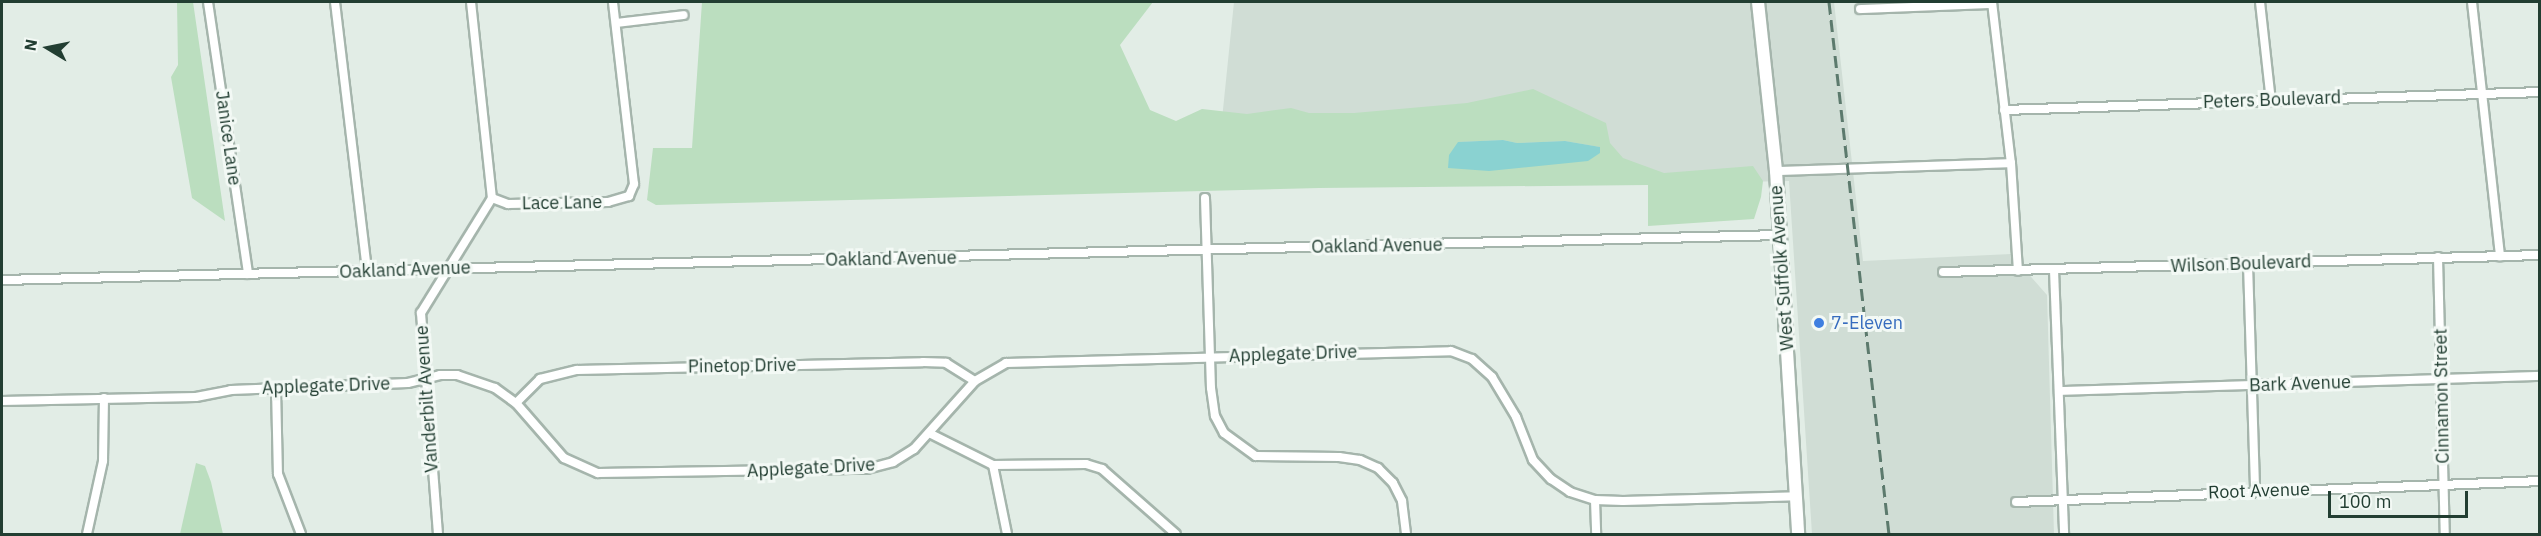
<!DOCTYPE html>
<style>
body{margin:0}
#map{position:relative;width:2541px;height:536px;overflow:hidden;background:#e2ede6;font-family:"IBM Plex Sans",sans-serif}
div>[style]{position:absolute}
.built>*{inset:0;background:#d0ddd5}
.green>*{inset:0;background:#bbdebf}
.water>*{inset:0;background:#8ad2d1}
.roads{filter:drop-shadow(2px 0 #a5b5ac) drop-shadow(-2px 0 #a5b5ac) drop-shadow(0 2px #a5b5ac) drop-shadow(0 -2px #a5b5ac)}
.street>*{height:8px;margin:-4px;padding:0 4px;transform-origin:4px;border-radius:4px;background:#fff}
.secondary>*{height:12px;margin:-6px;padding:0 6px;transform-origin:6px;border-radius:6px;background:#fff}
.rail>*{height:3px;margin-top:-1.5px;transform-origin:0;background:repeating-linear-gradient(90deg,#5c7a6d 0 12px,transparent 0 18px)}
.dots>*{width:16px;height:16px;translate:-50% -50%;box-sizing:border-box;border:3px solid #f3f9f5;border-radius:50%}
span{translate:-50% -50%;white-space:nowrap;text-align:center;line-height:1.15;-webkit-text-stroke:6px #f3f9f5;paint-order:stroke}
.street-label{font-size:18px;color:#223e32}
.shop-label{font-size:18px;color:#366cbe}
.left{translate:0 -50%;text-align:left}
.frame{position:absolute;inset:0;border:3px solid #223e32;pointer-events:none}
.north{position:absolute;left:18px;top:18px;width:60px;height:60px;-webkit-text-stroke:4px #f3f9f5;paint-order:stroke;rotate:280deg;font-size:16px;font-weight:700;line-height:24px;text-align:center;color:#223e32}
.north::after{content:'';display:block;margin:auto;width:21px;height:27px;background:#223e32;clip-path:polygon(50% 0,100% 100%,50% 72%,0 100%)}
.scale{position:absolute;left:2328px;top:491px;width:140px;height:27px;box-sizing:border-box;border:3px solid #223e32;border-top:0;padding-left:8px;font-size:18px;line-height:21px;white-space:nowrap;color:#223e32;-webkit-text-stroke:4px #f3f9f5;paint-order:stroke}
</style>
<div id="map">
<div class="built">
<div style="clip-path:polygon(1234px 2px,1834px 2px,1863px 261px,2011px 254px,2047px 295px,2054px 534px,1812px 534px,1789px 181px,1596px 184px,1221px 129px)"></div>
</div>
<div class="green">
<div style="clip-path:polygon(177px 2px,193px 2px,225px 221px,192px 198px,171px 77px,178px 65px)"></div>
<div style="clip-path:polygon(evenodd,702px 2px,1153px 2px,1120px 45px,1150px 110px,1176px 121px,1202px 109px,1247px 114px,1291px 108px,1309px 113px,1354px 113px,1467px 103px,1533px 89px,1606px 123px,1610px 143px,1623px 158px,1664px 173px,1753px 166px,1763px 181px,1761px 197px,1754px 219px,1648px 226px,1648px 185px,1319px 188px,656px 205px,647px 200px,653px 148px,692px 148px,702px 2px,1503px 140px,1517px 143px,1565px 141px,1600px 147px,1600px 153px,1458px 142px,1503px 140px)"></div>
<div style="clip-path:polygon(196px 463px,205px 466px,211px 482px,223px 534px,180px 534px)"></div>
</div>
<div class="water">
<div style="clip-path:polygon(1503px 140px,1517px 143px,1565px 141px,1600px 147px,1600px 153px,1588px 161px,1489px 171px,1448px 168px,1449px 155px,1458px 142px)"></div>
</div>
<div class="roads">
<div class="street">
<div style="left:208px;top:2px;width:275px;rotate:81.6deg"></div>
<div style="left:335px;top:2px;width:271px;rotate:83.2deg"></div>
<div style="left:471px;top:2px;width:197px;rotate:83.9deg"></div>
<div style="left:1992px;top:2px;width:162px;rotate:83.3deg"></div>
<div style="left:2011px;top:163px;width:108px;rotate:86.3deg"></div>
<div style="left:2260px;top:2px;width:100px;rotate:83.7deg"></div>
<div style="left:2472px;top:2px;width:256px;rotate:83.7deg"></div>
<div style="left:1860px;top:9px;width:132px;rotate:-2.2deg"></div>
<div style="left:616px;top:23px;width:68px;rotate:-6.7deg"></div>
<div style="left:2004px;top:110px;width:536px;rotate:-1.92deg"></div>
<div style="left:1776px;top:171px;width:235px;rotate:-1.9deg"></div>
<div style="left:492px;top:198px;width:17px;rotate:21deg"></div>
<div style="left:508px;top:204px;width:100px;rotate:-1.1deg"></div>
<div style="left:608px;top:202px;width:22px;rotate:-16deg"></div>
<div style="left:629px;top:196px;width:13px;rotate:-67deg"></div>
<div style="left:634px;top:184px;width:183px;rotate:-96.6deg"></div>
<div style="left:1205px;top:198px;width:190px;rotate:88.2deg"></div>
<div style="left:1211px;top:388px;width:28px;rotate:82deg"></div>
<div style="left:1215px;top:416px;width:19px;rotate:62deg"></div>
<div style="left:1224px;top:433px;width:39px;rotate:36deg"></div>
<div style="left:1256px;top:456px;width:83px;rotate:0.7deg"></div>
<div style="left:1339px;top:457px;width:21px;rotate:8deg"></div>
<div style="left:1360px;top:460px;width:20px;rotate:24deg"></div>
<div style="left:1378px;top:468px;width:21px;rotate:45deg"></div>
<div style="left:1393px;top:483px;width:20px;rotate:63deg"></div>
<div style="left:1402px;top:501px;width:33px;rotate:83deg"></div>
<div style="left:2438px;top:257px;width:277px;rotate:88.6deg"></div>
<div style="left:2248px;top:264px;width:228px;rotate:88.2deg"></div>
<div style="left:2054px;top:270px;width:264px;rotate:87.8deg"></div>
<div style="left:1943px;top:272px;width:597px;rotate:-1.63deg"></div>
<div style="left:2px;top:280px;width:1779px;rotate:-1.45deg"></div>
<div style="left:276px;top:388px;width:86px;rotate:88.7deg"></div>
<div style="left:278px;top:474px;width:64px;rotate:69deg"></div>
<div style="left:2060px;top:391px;width:480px;rotate:-1.8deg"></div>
<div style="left:2px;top:401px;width:194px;rotate:-1.2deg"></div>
<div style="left:196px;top:397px;width:36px;rotate:-11deg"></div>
<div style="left:231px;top:390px;width:177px;rotate:-2.3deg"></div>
<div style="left:408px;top:383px;width:33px;rotate:-14deg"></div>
<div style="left:440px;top:375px;width:17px"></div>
<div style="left:457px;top:375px;width:40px;rotate:18.9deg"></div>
<div style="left:495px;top:388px;width:26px;rotate:36deg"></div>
<div style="left:516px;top:403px;width:73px;rotate:48.9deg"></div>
<div style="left:564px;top:458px;width:37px;rotate:24deg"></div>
<div style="left:598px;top:473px;width:269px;rotate:-0.9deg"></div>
<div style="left:867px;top:469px;width:27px;rotate:-15deg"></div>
<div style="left:893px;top:462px;width:25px;rotate:-32deg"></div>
<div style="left:914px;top:449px;width:91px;rotate:-48.1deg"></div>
<div style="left:975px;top:381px;width:36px;rotate:-30deg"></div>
<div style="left:1006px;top:363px;width:445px;rotate:-1.5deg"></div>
<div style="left:1451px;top:351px;width:22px;rotate:21deg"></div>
<div style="left:1472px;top:359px;width:27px;rotate:42deg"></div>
<div style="left:1492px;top:377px;width:47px;rotate:59deg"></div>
<div style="left:1516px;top:417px;width:46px;rotate:68.4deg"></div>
<div style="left:1533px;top:460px;width:26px;rotate:47deg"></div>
<div style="left:1551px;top:479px;width:23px;rotate:34deg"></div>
<div style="left:1570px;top:492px;width:26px;rotate:18deg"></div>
<div style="left:1595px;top:500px;width:28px;rotate:2deg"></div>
<div style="left:1623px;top:501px;width:174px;rotate:-1.6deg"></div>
<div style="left:516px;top:403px;width:34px;rotate:-45deg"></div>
<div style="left:540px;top:379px;width:38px;rotate:-14deg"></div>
<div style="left:577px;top:370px;width:346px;rotate:-1.3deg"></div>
<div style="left:923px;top:362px;width:23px;rotate:2deg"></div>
<div style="left:946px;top:363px;width:34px;rotate:32deg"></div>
<div style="left:931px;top:434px;width:69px;rotate:26.6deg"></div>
<div style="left:993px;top:465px;width:70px;rotate:78.5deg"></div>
<div style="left:993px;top:465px;width:93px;rotate:-0.6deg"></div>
<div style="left:1086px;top:464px;width:17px;rotate:17deg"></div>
<div style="left:1102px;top:469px;width:98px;rotate:41.3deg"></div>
<div style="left:1595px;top:500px;width:34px;rotate:88deg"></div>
<div style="left:2016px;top:502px;width:524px;rotate:-2.29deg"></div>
<div style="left:87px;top:534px;width:75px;rotate:-77.6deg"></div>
<div style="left:103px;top:461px;width:63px;rotate:-89.1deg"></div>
<div style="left:438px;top:534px;width:222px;rotate:-94.4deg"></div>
<div style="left:421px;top:313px;width:135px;rotate:-58.3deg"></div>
</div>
<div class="secondary">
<div style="left:1758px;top:2px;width:170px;rotate:83.9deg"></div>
<div style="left:1776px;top:171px;width:364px;rotate:86.5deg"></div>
</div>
</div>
<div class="rail">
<div style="left:1829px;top:2px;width:535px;rotate:83.57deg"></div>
</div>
<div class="dots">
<div style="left:1819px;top:323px;background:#3f7fe0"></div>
</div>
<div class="street-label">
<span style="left:2272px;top:100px;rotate:-2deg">Peters Boulevard</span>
<span style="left:228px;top:138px;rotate:82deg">Janice Lane</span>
<span style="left:562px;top:203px;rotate:-1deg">Lace Lane</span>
<span style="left:1377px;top:246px;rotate:-1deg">Oakland Avenue</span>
<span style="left:891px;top:259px;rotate:-1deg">Oakland Avenue</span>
<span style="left:2241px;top:264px;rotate:-2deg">Wilson Boulevard</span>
<span style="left:1782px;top:268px;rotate:-94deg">West Suffolk Avenue</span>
<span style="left:405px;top:270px;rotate:-2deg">Oakland Avenue</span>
<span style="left:1293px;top:354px;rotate:-2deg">Applegate Drive</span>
<span style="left:742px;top:366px;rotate:-1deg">Pinetop Drive</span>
<span style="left:2300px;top:384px;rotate:-2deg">Bark Avenue</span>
<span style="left:326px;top:386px;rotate:-2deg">Applegate Drive</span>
<span style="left:2442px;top:396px;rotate:-91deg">Cinnamon Street</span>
<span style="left:427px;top:399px;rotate:-94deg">Vanderbilt Avenue</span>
<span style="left:811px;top:468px;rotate:-3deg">Applegate Drive</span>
<span style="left:2259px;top:491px;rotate:-2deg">Root Avenue</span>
</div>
<div class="shop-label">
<span class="left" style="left:1831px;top:323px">7-Eleven</span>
</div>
<div class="frame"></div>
<div class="north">N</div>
<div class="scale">100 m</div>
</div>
